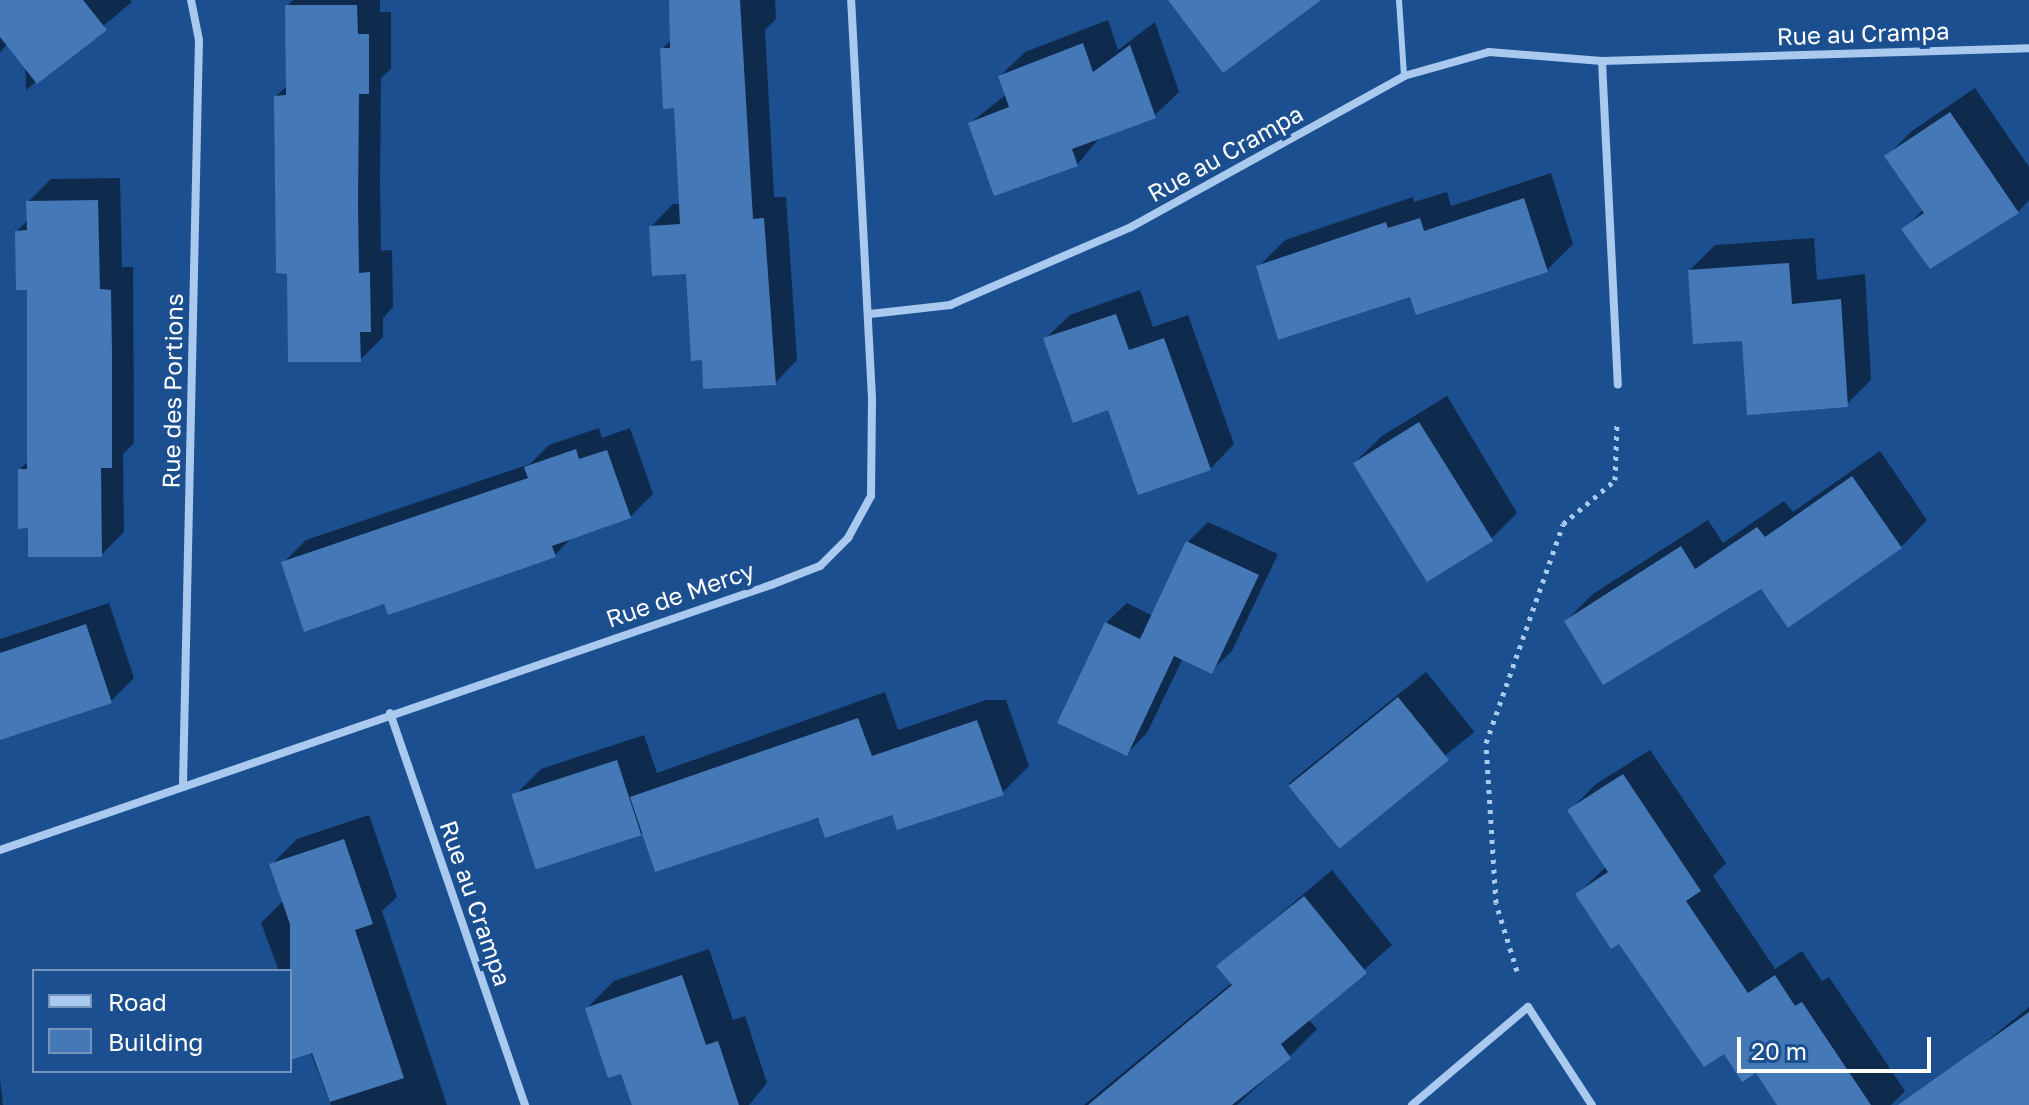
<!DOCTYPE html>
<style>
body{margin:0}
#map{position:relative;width:2029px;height:1105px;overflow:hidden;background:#1b4f8f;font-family:"Golos Text",sans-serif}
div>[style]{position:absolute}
.shadow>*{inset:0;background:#0007;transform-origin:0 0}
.building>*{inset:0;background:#4478b7;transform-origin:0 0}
.path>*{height:5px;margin-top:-2.5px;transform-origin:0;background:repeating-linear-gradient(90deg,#a9c9ee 0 4px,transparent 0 10px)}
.lane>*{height:6px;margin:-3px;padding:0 3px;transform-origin:3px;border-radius:3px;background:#a9c9ee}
.street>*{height:8px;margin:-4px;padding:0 4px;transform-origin:4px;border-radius:4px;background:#a9c9ee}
span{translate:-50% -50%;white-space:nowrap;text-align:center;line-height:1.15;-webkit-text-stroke:8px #1b4f8f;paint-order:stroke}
.street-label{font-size:24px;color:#fff}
.legend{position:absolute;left:32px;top:969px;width:260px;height:104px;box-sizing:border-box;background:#1b4f8f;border:2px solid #7695bc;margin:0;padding:10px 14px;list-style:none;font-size:24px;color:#fff}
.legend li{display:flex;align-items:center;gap:16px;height:40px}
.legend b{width:40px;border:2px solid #7695bc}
.scale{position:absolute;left:1737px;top:1037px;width:194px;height:36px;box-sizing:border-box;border:4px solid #fff;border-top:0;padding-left:10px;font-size:24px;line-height:28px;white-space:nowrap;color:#fff;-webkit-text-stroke:6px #1b4f8f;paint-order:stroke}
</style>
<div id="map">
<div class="shadow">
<div style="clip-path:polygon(0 0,130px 0,132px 2px,26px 90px,24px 22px,0 53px)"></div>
<div style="clip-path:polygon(293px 0,380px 0,380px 12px,391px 12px,391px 69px,381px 78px,380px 180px,381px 251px,392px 250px,393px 307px,383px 318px,383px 337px,360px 360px,289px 272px,276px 96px,288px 85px,287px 6px)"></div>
<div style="clip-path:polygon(670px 0,775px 0,776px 19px,765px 30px,774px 197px,786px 197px,797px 360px,775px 383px,704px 358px,688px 272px,651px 227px,673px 204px,681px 204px,676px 105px,662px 49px,672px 39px)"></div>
<div style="clip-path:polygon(1108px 20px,1118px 50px,1155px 22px,1179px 92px,1154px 116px,1100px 137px,1077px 165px,970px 123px,1007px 94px,1000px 76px,1025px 52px)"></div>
<div style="clip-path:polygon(1975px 88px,2029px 167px,2029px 200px,2018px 212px,1904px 229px,1924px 209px,1887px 156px,1912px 131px)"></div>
<div style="clip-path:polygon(1551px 173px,1573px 244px,1547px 270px,1412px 294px,1258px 267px,1285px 240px,1413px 197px,1414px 202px,1447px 192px,1451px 206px)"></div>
<div style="clip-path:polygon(120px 178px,122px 267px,133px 267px,134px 443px,123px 454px,124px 532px,101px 555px,30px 526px,20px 469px,29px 461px,29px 288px,17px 231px,28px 220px,28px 202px,51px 179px)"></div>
<div style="clip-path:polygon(1814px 238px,1817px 280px,1865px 274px,1871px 380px,1846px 405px,1744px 339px,1690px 270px,1715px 245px)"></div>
<div style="clip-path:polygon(1140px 290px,1153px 327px,1188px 315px,1234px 444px,1210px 469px,1110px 408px,1045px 339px,1070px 315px)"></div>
<div style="clip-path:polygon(1447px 396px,1517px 513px,1490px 540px,1355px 462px,1382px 436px)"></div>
<div style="clip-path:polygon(599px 428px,602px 438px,630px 428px,653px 494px,630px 517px,573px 536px,555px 555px,385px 601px,283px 563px,306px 540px,530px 464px,549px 445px)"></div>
<div style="clip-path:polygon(1880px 451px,1927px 520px,1901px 547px,1761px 586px,1566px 621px,1593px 594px,1708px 520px,1723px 543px,1784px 501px,1793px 512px)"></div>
<div style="clip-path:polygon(1208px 522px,1278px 554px,1232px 651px,1211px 671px,1183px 658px,1147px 733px,1127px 753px,1106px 623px,1127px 603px,1153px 616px,1188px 542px)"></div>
<div style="clip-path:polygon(109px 603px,134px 678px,111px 701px,0 738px,0 639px)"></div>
<div style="left:1426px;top:672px;width:77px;height:177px;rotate:51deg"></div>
<div style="clip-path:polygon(885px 692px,898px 730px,986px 700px,1006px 700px,1029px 766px,1002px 793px,893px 813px,641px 834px,514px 796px,541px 769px,644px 735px,657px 773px)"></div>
<div style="clip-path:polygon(1650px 750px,1726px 863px,1713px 876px,1775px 969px,1802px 951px,1822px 981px,1829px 977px,1905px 1091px,1891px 1105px,1780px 1105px,1756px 1071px,1724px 1051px,1577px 894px,1607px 866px,1570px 810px,1596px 784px)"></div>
<div style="clip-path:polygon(369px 815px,397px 897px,382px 911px,447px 1105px,331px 1105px,290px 1000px,290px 971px,279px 971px,261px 923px,284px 900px,271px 865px,297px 839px)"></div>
<div style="clip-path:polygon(1332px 870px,1392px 945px,1308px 1019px,1317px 1029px,1290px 1056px,1237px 1105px,1084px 1105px,1233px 982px,1219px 966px)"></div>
<div style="clip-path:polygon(709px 949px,733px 1020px,745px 1016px,767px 1083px,749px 1105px,634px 1105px,622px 1072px,587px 1008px,614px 981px)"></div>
<div style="clip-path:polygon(2029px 1007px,2029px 1105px,1989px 1105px,1960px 1063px)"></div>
<div style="clip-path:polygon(0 1079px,3px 1105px,0 1105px)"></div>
</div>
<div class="building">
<div style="clip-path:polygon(0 0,83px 0,107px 30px,37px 84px,0 37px)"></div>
<div style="clip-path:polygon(669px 0,740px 0,753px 219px,764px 218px,776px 385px,703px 389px,702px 360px,691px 361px,686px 274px,652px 276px,649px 226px,680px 224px,674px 108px,663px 109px,660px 48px,670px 48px)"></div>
<div style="clip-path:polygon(1168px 0,1321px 0,1223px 73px)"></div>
<div style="clip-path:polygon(285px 5px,357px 5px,358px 34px,369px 34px,369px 94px,359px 94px,358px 204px,359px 273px,370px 272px,371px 332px,360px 332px,361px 362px,288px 362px,287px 274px,276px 273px,274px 96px,286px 95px)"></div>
<div style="clip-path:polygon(1083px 43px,1093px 72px,1130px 45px,1156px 118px,1072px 149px,1078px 166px,994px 196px,968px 123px,1009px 107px,998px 76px)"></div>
<div style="clip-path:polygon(1950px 112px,2019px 213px,1930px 269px,1901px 229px,1924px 213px,1884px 156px)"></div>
<div style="clip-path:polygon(1524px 198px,1548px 272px,1416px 315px,1410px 297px,1278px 340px,1256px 266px,1386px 222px,1388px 228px,1420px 218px,1424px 231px)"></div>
<div style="clip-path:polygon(98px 200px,100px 289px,111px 290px,112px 352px,112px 468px,101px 468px,102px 557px,28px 557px,28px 528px,18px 529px,18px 469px,27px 469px,27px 290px,16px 290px,15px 231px,27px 230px,26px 201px)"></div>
<div style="clip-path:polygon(1789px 263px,1792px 304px,1841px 299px,1848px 407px,1747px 415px,1742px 341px,1693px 344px,1688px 270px)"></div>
<div style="clip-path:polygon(1116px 314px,1129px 350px,1164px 338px,1211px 470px,1138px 495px,1108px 410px,1073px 423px,1043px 338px)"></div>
<div style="left:1419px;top:422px;width:140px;height:78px;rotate:58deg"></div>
<div style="clip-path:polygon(576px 449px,579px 459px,607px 450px,631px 518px,552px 546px,556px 557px,444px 596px,388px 615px,384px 604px,304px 632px,281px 562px,528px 478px,524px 467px)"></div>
<div style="clip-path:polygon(1852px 476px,1902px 548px,1788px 628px,1761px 589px,1603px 685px,1564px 621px,1681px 546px,1695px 569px,1757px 527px,1765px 537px)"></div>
<div style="clip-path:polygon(1186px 541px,1259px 575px,1212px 674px,1174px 656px,1127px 756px,1057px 723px,1105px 622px,1140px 639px)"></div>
<div style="clip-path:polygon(86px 624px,112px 703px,0 740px,0 653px)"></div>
<div style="left:1398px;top:697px;width:81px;height:141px;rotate:51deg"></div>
<div style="clip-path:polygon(858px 718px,872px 756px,977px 720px,1004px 795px,897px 830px,892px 815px,825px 838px,818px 818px,655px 872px,630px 797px)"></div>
<div style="left:617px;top:760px;width:79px;height:111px;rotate:72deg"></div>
<div style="clip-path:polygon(1623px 774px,1701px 891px,1686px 901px,1748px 993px,1775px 975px,1795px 1006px,1802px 1002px,1871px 1105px,1777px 1105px,1756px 1073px,1742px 1082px,1724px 1054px,1704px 1067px,1619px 944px,1611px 949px,1575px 894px,1608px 872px,1567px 810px)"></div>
<div style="clip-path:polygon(344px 839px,373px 924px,355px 930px,404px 1078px,330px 1102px,312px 1053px,290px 1060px,290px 924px,269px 864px)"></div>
<div style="clip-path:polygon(1304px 896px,1367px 973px,1281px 1044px,1291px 1058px,1232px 1105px,1088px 1105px,1232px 985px,1216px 966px)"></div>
<div style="clip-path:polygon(682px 975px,706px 1045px,718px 1041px,739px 1105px,632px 1105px,621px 1074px,608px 1078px,585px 1008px)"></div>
<div style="clip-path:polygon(2029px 1012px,2029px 1105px,1898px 1105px)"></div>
</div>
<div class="path">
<div style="left:1517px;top:971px;width:71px;rotate:-107.2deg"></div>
<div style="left:1496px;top:903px;width:160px;rotate:-93.6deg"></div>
<div style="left:1486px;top:743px;width:232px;rotate:-70.6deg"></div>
<div style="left:1563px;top:524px;width:68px;rotate:-40.2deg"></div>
<div style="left:1615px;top:480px;width:58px;rotate:-88deg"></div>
</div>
<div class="lane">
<div style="left:1399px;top:0;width:76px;rotate:86.2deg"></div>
</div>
<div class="street">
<div style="left:1602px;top:61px;width:324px;rotate:87.2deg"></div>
<div style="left:870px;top:314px;width:81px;rotate:-6.4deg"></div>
<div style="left:950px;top:305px;width:197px;rotate:-23.3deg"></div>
<div style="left:1131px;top:227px;width:312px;rotate:-28.9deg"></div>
<div style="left:1404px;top:76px;width:88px;rotate:-15.8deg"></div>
<div style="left:1489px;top:52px;width:113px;rotate:4.6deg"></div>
<div style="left:1602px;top:61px;width:427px;rotate:-1.7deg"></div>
<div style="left:390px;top:713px;width:415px;rotate:71deg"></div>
<div style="left:183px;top:784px;width:744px;rotate:-88.77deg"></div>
<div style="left:199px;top:40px;width:41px;rotate:-101.3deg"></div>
<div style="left:0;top:850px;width:815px;rotate:-18.97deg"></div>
<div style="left:771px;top:585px;width:53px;rotate:-21.2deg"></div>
<div style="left:820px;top:566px;width:40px;rotate:-45deg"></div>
<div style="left:848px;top:538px;width:48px;rotate:-61.3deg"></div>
<div style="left:871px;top:496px;width:98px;rotate:-89.4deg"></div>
<div style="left:872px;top:398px;width:399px;rotate:-93deg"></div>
<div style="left:1412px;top:1105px;width:152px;rotate:-40.2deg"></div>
<div style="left:1528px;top:1007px;width:117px;rotate:56.9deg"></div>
</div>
<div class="street-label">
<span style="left:1863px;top:33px;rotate:-2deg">Rue au Crampa</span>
<span style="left:1225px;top:153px;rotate:-29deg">Rue au Crampa</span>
<span style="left:172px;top:391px;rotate:-89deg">Rue des Portions</span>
<span style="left:680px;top:594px;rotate:-19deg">Rue de Mercy</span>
<span style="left:476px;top:903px;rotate:71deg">Rue au Crampa</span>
</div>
<ul class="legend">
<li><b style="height:10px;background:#a9c9ee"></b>Road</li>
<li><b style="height:22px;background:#4478b7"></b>Building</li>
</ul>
<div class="scale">20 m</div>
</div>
